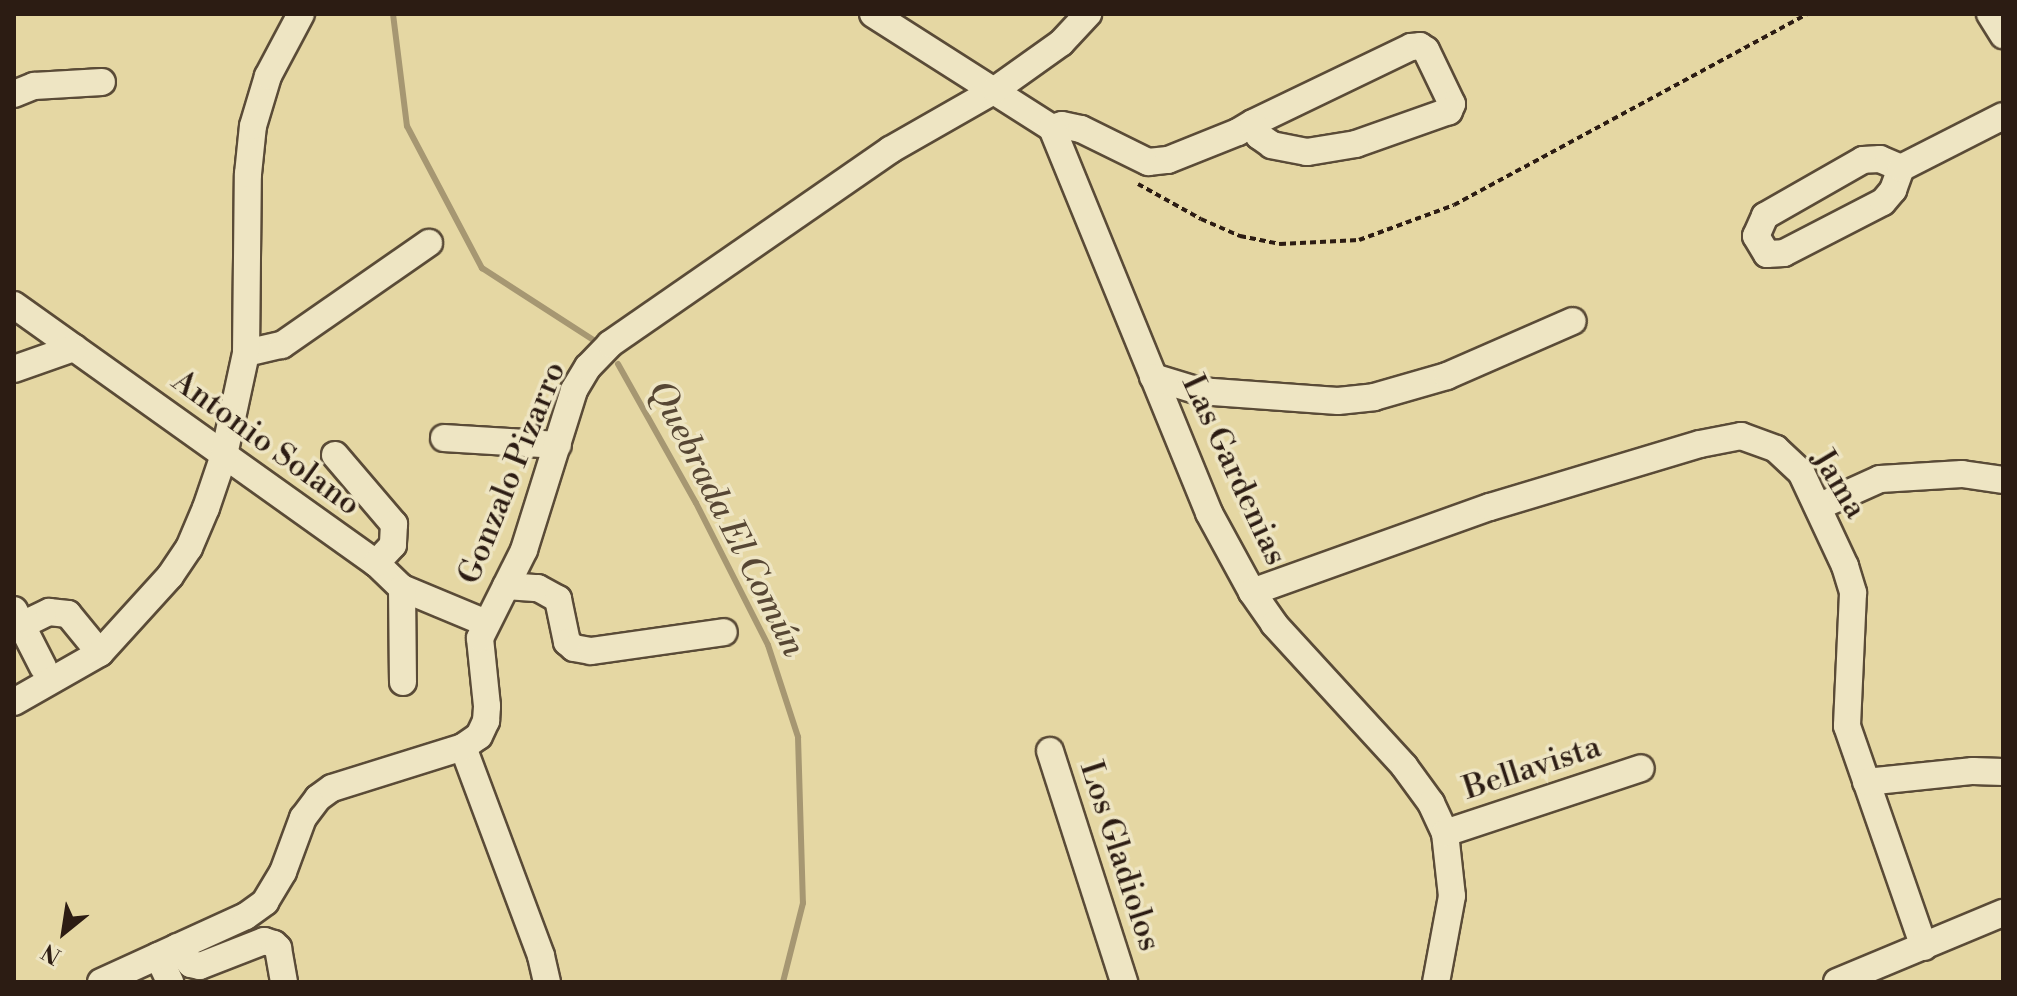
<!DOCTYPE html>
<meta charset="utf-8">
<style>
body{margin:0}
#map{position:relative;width:2017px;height:996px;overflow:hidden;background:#e5d7a3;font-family:"Libre Bodoni",serif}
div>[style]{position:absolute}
.stream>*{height:6px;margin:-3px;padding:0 3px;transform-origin:3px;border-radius:3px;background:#a69772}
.path>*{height:4px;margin-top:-2px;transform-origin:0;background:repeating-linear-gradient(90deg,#2c1c13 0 6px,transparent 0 10px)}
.roads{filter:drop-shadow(2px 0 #5a4b37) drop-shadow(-2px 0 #5a4b37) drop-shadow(0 2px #5a4b37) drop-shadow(0 -2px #5a4b37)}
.minor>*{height:26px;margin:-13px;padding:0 13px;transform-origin:13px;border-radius:13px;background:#eee5c3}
span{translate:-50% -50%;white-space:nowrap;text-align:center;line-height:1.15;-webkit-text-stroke:7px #eee5c3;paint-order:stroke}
.street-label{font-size:32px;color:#2c1c13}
.water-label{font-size:34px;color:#574734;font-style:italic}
.frame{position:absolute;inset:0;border:16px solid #2c1c13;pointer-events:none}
.north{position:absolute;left:24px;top:892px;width:80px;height:80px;-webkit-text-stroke:6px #eee5c3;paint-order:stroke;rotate:210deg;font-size:22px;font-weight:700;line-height:32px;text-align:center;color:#2c1c13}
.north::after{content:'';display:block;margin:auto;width:28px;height:36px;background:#2c1c13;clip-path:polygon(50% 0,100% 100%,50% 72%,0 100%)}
</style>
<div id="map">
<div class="stream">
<div style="left:393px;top:14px;width:113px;rotate:82.9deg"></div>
<div style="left:407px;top:126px;width:161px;rotate:62.2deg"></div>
<div style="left:482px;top:268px;width:135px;rotate:32.9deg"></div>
<div style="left:618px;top:364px;width:159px;rotate:60.7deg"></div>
<div style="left:696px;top:503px;width:159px;rotate:63.1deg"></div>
<div style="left:768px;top:645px;width:97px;rotate:71.9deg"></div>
<div style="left:798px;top:737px;width:166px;rotate:88.3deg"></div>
<div style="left:803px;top:903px;width:81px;rotate:104.2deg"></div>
</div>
<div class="path">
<div style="left:1138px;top:184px;width:72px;rotate:29.1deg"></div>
<div style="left:1201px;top:219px;width:43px;rotate:23.6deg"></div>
<div style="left:1240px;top:236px;width:41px;rotate:11.3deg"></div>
<div style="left:1280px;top:244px;width:79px;rotate:-2.9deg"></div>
<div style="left:1359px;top:240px;width:101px;rotate:-20.2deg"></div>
<div style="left:1454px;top:205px;width:401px;rotate:-28.4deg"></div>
</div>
<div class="roads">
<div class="minor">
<div style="left:873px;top:14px;width:212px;rotate:32.5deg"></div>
<div style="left:1052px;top:128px;width:10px;rotate:-17deg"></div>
<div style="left:1062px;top:125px;width:19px;rotate:12deg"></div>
<div style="left:1081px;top:129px;width:75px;rotate:26.2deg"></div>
<div style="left:1148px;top:162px;width:20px;rotate:-6deg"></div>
<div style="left:1168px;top:160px;width:75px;rotate:-21.8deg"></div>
<div style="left:1238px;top:132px;width:17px;rotate:-31deg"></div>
<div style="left:1253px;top:123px;width:175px;rotate:-25.7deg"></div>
<div style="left:1411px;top:47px;width:9px;rotate:-6deg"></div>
<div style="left:1420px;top:46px;width:7px;rotate:34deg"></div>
<div style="left:1426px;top:50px;width:60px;rotate:64.3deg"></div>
<div style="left:1452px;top:104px;width:8px;rotate:113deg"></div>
<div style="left:1449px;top:111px;width:99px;rotate:160.5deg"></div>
<div style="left:1356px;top:144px;width:50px;rotate:170.7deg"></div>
<div style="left:1307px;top:152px;width:36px;rotate:-169deg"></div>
<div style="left:1272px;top:145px;width:16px;rotate:-145deg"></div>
<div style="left:1259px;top:136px;width:14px;rotate:-115deg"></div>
<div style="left:1990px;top:14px;width:25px;rotate:58deg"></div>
<div style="left:14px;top:94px;width:22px;rotate:-22deg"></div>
<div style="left:34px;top:86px;width:68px;rotate:-3.4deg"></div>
<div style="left:1052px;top:128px;width:416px;rotate:67.8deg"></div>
<div style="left:1209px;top:513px;width:90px;rotate:61.4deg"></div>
<div style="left:1252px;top:592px;width:39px;rotate:55deg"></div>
<div style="left:1274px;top:624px;width:193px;rotate:47.5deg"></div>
<div style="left:1404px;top:766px;width:46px;rotate:53.9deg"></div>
<div style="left:1431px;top:803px;width:33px;rotate:65deg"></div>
<div style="left:1445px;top:833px;width:63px;rotate:83.7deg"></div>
<div style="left:1452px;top:896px;width:87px;rotate:100.5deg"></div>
<div style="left:1901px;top:168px;width:23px;rotate:-157deg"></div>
<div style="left:1880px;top:159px;width:17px;rotate:177deg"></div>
<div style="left:1863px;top:160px;width:113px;rotate:150.3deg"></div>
<div style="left:1765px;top:216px;width:22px;rotate:114deg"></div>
<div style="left:1756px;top:236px;width:21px;rotate:59deg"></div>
<div style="left:1767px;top:254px;width:17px;rotate:-3deg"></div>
<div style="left:1784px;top:253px;width:111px;rotate:-27.3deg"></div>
<div style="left:1883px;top:202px;width:16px;rotate:-50deg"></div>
<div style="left:1893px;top:190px;width:23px;rotate:-70deg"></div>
<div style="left:1901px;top:168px;width:114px;rotate:-27deg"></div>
<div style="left:14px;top:305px;width:445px;rotate:35.5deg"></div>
<div style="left:376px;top:563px;width:36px;rotate:44deg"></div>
<div style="left:402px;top:588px;width:91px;rotate:22.6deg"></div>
<div style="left:246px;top:353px;width:37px;rotate:-13deg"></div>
<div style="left:282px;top:345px;width:179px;rotate:-34.8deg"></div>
<div style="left:14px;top:369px;width:64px;rotate:-19.3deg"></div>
<div style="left:1153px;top:377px;width:48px;rotate:16.9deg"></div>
<div style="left:1199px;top:391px;width:139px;rotate:4.1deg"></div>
<div style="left:1338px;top:401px;width:36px;rotate:-6deg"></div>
<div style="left:1374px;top:397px;width:76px;rotate:-16deg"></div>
<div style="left:1447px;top:376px;width:137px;rotate:-23.6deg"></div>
<div style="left:444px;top:438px;width:114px;rotate:3.5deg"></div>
<div style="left:335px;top:455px;width:91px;rotate:49.5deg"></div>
<div style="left:394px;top:524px;width:21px;rotate:93deg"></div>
<div style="left:393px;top:545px;width:25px;rotate:133deg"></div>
<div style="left:1820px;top:506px;width:66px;rotate:-24.2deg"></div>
<div style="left:1880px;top:479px;width:82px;rotate:-3.5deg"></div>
<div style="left:1962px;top:474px;width:41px;rotate:8.3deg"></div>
<div style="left:506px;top:586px;width:32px;rotate:4deg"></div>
<div style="left:538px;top:588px;width:23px;rotate:29deg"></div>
<div style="left:558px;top:599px;width:44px;rotate:78.2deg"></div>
<div style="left:567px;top:642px;width:9px;rotate:41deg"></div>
<div style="left:574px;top:648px;width:17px;rotate:10deg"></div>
<div style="left:591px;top:651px;width:134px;rotate:-8.1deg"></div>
<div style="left:402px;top:588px;width:94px;rotate:89.4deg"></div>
<div style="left:1252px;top:592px;width:253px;rotate:-19.7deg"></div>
<div style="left:1490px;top:507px;width:219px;rotate:-16.7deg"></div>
<div style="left:1700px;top:444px;width:42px;rotate:-11deg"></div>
<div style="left:1741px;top:436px;width:37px;rotate:20deg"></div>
<div style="left:1776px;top:449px;width:34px;rotate:43deg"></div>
<div style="left:1801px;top:472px;width:104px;rotate:64.9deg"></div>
<div style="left:1845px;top:566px;width:28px;rotate:73deg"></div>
<div style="left:1853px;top:593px;width:133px;rotate:92.6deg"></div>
<div style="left:1847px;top:726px;width:234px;rotate:70.8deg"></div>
<div style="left:14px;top:610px;width:64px;rotate:63deg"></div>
<div style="left:22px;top:625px;width:30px;rotate:-26deg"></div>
<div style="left:49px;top:612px;width:19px;rotate:6deg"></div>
<div style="left:68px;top:614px;width:50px;rotate:50.6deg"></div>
<div style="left:14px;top:702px;width:99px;rotate:-29.7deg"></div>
<div style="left:100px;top:653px;width:104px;rotate:-47.7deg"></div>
<div style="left:170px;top:576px;width:34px;rotate:-56deg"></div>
<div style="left:189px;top:548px;width:43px;rotate:-67deg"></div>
<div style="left:206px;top:508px;width:56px;rotate:-71.2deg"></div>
<div style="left:224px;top:455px;width:104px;rotate:-77.8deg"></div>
<div style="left:246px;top:353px;width:179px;rotate:-89.4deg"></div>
<div style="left:248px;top:174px;width:48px;rotate:-84.1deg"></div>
<div style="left:253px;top:126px;width:52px;rotate:-73.3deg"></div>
<div style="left:268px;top:76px;width:70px;rotate:-62deg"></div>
<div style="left:463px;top:747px;width:223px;rotate:69.5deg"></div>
<div style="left:541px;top:956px;width:27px;rotate:77deg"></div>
<div style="left:1050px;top:751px;width:243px;rotate:72.2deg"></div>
<div style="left:1866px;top:782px;width:108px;rotate:-5.9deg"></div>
<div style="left:1973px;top:771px;width:30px;rotate:2deg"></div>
<div style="left:1445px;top:833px;width:206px;rotate:-18.3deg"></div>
<div style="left:177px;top:947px;width:22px;rotate:51deg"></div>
<div style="left:191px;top:964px;width:9px;rotate:13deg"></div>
<div style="left:200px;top:966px;width:69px;rotate:-21.3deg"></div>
<div style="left:264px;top:941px;width:10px;rotate:17deg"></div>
<div style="left:274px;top:944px;width:6px;rotate:45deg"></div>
<div style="left:278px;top:948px;width:35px;rotate:80deg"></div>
<div style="left:158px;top:956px;width:29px;rotate:65deg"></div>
<div style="left:101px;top:982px;width:159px;rotate:-24.5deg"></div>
<div style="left:246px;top:916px;width:24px;rotate:-36deg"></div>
<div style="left:265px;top:902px;width:35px;rotate:-59deg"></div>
<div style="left:283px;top:872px;width:58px;rotate:-69.7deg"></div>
<div style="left:303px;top:818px;width:25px;rotate:-53deg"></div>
<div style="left:318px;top:798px;width:17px;rotate:-36deg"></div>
<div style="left:332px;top:788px;width:137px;rotate:-17.4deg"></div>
<div style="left:463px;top:747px;width:19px;rotate:-35deg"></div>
<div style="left:479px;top:736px;width:17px;rotate:-65deg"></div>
<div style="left:486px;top:721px;width:15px;rotate:-86deg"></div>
<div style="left:487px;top:706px;width:68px;rotate:-95.9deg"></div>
<div style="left:480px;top:638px;width:98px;rotate:-63.4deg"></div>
<div style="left:524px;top:550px;width:168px;rotate:-72.6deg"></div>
<div style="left:574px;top:390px;width:27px;rotate:-59deg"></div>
<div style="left:588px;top:367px;width:32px;rotate:-46deg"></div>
<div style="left:610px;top:344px;width:341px;rotate:-34.7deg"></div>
<div style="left:890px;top:150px;width:121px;rotate:-29.7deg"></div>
<div style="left:995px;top:90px;width:81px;rotate:-35.5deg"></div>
<div style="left:1061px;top:43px;width:40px;rotate:-47deg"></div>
<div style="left:1837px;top:982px;width:180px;rotate:-22.6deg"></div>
</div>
</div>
<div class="street-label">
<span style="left:266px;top:443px;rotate:36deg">Antonio Solano</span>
<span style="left:1234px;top:470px;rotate:65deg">Las Gardenias</span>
<span style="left:512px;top:473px;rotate:-68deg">Gonzalo Pizarro</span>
<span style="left:1839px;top:484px;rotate:59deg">Jama</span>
<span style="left:1532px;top:768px;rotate:-18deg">Bellavista</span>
<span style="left:1120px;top:856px;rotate:72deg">Los Gladiolos</span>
</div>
<div class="water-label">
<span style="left:726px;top:519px;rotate:63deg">Quebrada El Común</span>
</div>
<div class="frame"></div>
<div class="north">N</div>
</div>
